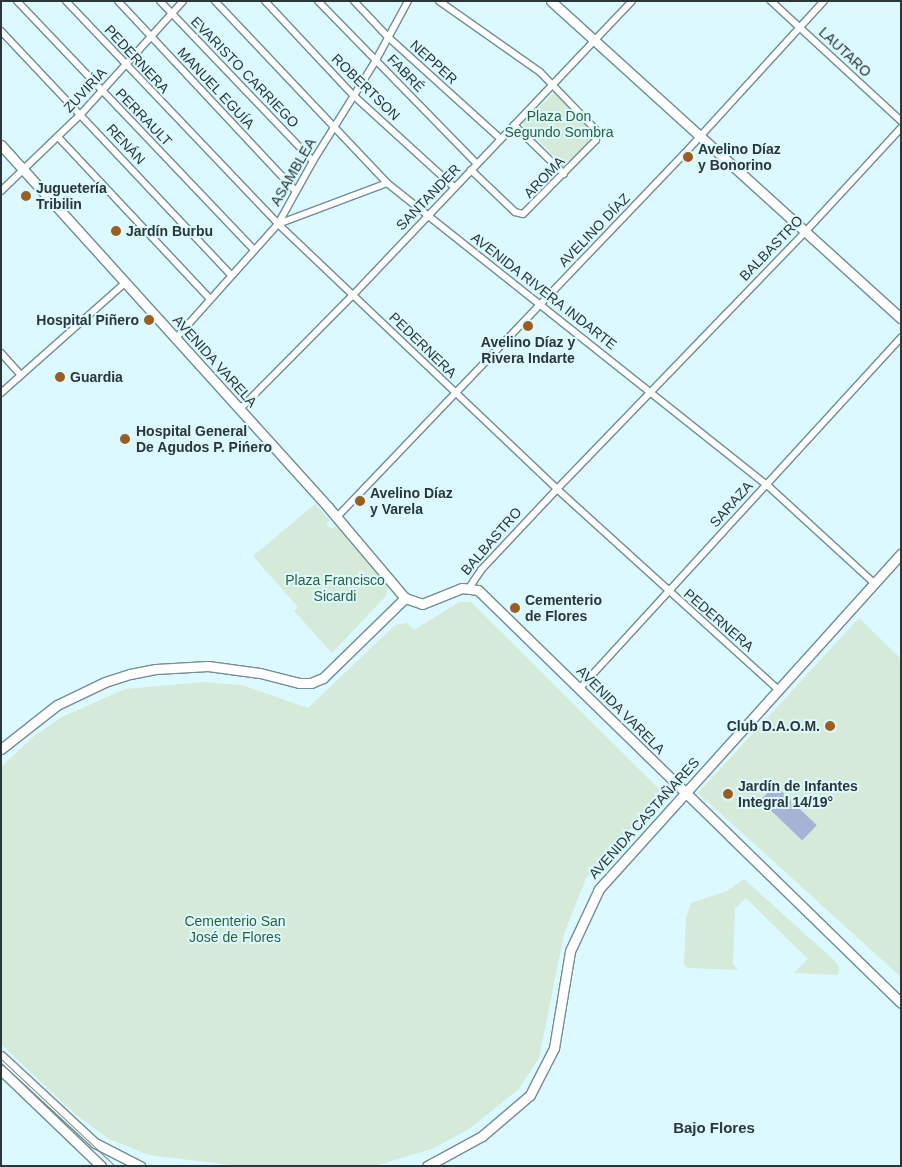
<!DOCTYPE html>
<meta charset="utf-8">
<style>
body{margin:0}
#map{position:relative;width:902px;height:1167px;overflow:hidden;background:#dbf9fe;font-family:Arial,sans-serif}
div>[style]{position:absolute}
.green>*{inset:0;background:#d5ead9;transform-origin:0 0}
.water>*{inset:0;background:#a7b3d5;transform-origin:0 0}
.roads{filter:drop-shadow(1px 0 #738e93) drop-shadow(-1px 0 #738e93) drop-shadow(0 1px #738e93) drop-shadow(0 -1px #738e93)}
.street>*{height:6px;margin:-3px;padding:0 3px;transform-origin:3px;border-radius:3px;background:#fff}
.secondary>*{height:9px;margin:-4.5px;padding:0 4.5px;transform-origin:4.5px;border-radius:4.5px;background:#fff}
.tram>*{height:1px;margin:-0.5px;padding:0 0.5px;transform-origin:0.5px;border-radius:0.5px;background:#778a8d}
.dots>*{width:14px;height:14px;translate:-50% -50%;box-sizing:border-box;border:2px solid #dbf9fe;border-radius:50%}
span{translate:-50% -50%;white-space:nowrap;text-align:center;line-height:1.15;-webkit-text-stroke:4px #dbf9fe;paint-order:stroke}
.street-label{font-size:14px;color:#2b3638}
.park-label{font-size:14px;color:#2d5f3b}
.poi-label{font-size:14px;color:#2b3638;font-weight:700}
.left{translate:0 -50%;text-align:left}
.right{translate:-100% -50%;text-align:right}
.neighbourhood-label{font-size:15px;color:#2b3638;font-weight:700}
.frame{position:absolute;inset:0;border:2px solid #2b3638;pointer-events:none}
</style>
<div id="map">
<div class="green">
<div style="left:559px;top:88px;width:60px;height:51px;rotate:46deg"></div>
<div style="clip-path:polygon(315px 504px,330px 520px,326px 524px,328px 526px,332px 529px,336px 526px,388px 585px,386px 596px,332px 653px,294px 611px,298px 607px,253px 556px)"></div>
<div style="clip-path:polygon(459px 602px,471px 602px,659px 789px,659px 797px,586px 878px,564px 934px,539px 1058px,519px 1089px,469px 1129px,432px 1149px,374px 1166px,238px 1166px,149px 1155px,109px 1139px,76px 1115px,1px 1044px,1px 767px,33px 737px,62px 717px,125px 689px,204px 682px,242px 685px,308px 708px,395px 625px,407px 623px,414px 630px)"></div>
<div style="clip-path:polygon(859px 618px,901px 659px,901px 977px,698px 793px)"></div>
<div style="clip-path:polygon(744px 879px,836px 962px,839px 968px,838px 975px,794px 973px,808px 959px,746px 898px,735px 908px,733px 964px,738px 970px,688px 968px,684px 964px,686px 918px,691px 903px,727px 891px)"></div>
</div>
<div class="water">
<div style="left:775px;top:785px;width:58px;height:21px;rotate:44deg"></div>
</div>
<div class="roads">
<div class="street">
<div style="left:17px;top:1px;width:342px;rotate:46.4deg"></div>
<div style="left:66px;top:1px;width:308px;rotate:46.4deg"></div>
<div style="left:278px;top:224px;width:385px;rotate:43.5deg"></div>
<div style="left:557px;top:489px;width:299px;rotate:42.2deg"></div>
<div style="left:118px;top:1px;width:260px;rotate:46.9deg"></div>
<div style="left:160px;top:1px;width:221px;rotate:46.3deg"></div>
<div style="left:215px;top:1px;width:250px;rotate:46.6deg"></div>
<div style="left:387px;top:183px;width:484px;rotate:38.5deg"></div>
<div style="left:766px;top:484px;width:147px;rotate:42.5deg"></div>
<div style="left:265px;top:1px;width:129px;rotate:46.9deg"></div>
<div style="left:353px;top:95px;width:137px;rotate:42.3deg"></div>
<div style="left:318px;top:1px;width:226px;rotate:45.7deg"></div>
<div style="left:354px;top:1px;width:50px;rotate:46.6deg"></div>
<div style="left:388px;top:37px;width:152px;rotate:42.1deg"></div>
<div style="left:439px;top:1px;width:123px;rotate:35.1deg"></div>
<div style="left:540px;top:72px;width:82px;rotate:46deg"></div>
<div style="left:597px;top:131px;width:9px;rotate:96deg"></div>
<div style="left:596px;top:140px;width:104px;rotate:134.6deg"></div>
<div style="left:523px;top:214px;width:8px;rotate:-166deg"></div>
<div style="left:515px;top:212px;width:61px;rotate:-136.3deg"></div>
<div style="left:771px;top:1px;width:177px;rotate:42.7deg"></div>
<div style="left:1px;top:31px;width:335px;rotate:46.7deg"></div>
<div style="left:514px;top:125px;width:70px;rotate:44.4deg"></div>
<div style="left:58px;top:137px;width:222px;rotate:46.8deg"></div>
<div style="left:1px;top:191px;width:111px;rotate:-43.9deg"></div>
<div style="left:81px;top:114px;width:152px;rotate:-47.9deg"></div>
<div style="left:278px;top:224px;width:116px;rotate:-20.6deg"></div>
<div style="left:176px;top:338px;width:153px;rotate:-48.2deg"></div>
<div style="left:278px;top:224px;width:72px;rotate:-60.9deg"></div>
<div style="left:313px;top:161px;width:119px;rotate:-58deg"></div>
<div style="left:376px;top:60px;width:67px;rotate:-61.5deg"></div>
<div style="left:1px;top:353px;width:30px;rotate:48deg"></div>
<div style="left:1px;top:393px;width:167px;rotate:-41.6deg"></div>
<div style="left:240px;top:409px;width:161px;rotate:-45.3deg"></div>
<div style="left:353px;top:295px;width:405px;rotate:-46.5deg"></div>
<div style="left:337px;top:517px;width:504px;rotate:-46.29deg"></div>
<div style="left:685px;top:153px;width:206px;rotate:-47.6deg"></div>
<div style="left:469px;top:588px;width:22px;rotate:-56deg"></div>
<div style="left:481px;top:570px;width:111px;rotate:-46.8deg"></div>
<div style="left:557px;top:489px;width:359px;rotate:-46deg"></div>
<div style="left:806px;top:231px;width:140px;rotate:-47.3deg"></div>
<div style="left:580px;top:688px;width:475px;rotate:-47.5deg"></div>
</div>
<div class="secondary">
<div style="left:551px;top:1px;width:472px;rotate:42.2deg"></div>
<div style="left:1px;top:145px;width:488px;rotate:47.9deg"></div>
<div style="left:328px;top:507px;width:119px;rotate:49.8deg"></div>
<div style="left:405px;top:598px;width:18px;rotate:19deg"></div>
<div style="left:422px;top:604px;width:43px;rotate:-21.8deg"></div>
<div style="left:462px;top:588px;width:16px;rotate:7deg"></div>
<div style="left:478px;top:590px;width:591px;rotate:44.31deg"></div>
<div style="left:1px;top:749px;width:71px;rotate:-38.2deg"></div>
<div style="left:57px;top:705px;width:53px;rotate:-25.6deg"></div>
<div style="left:105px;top:682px;width:26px;rotate:-18deg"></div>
<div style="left:130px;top:674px;width:26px;rotate:-11deg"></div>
<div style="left:156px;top:669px;width:52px;rotate:-3.3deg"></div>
<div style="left:208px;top:666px;width:52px;rotate:7.7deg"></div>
<div style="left:260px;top:673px;width:40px;rotate:14.4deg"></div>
<div style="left:299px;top:683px;width:12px"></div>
<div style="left:311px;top:683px;width:13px;rotate:-23deg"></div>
<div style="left:323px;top:678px;width:115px;rotate:-44.3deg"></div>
<div style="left:1px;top:1056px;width:128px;rotate:42.8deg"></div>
<div style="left:95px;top:1143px;width:51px;rotate:27.1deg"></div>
<div style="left:1px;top:1070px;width:139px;rotate:43.8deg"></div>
<div style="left:427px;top:1166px;width:63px;rotate:-28.6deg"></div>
<div style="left:482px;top:1136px;width:63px;rotate:-40.5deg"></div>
<div style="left:530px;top:1095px;width:53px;rotate:-62.9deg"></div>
<div style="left:554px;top:1048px;width:98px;rotate:-80.6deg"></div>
<div style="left:570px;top:951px;width:68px;rotate:-64.9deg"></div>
<div style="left:599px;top:889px;width:451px;rotate:-48deg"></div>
</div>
</div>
<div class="tram">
<div style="left:1px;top:1059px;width:156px;rotate:43.2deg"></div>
</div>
<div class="dots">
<div style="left:688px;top:157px;background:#9b5e21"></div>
<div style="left:26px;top:196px;background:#9b5e21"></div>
<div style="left:116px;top:231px;background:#9b5e21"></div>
<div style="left:149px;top:320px;background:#9b5e21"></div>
<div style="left:528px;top:326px;background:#9b5e21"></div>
<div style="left:60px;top:377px;background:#9b5e21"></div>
<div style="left:125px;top:439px;background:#9b5e21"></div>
<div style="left:360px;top:501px;background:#9b5e21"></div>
<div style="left:515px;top:608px;background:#9b5e21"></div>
<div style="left:830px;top:726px;background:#9b5e21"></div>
<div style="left:728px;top:794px;background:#9b5e21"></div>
</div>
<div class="street-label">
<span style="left:845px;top:52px;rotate:43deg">LAUTARO</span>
<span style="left:137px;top:59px;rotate:47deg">PEDERNERA</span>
<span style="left:434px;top:62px;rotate:42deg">NEPPER</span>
<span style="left:245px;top:72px;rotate:46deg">EVARISTO CARRIEGO</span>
<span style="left:406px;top:73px;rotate:46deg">FABRÉ</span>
<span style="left:366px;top:87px;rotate:44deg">ROBERTSON</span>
<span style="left:216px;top:88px;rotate:47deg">MANUEL EGUÍA</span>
<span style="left:85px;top:90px;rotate:-47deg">ZUVIRÍA</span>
<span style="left:144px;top:117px;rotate:46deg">PERRAULT</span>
<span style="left:126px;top:144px;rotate:47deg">RENÁN</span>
<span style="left:293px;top:172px;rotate:-60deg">ASAMBLEA</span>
<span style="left:544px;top:177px;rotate:-46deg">AROMA</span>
<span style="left:428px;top:197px;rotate:-46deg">SANTANDER</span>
<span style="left:594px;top:230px;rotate:-46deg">AVELINO DÍAZ</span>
<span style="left:771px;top:248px;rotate:-46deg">BALBASTRO</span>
<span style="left:544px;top:291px;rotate:38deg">AVENIDA RIVERA INDARTE</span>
<span style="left:423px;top:345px;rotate:44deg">PEDERNERA</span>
<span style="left:215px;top:361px;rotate:48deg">AVENIDA VARELA</span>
<span style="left:731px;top:504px;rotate:-48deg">SARAZA</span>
<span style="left:491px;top:541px;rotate:-49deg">BALBASTRO</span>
<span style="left:719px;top:620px;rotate:41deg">PEDERNERA</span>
<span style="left:621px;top:710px;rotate:45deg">AVENIDA VARELA</span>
<span style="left:644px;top:818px;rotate:-48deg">AVENIDA CASTAÑARES</span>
</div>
<div class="park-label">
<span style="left:559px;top:124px">Plaza Don<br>Segundo Sombra</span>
<span style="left:335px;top:588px">Plaza Francisco<br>Sicardi</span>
<span style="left:235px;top:929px">Cementerio San<br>José de Flores</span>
</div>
<div class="poi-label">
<span class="left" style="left:698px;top:157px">Avelino Díaz<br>y Bonorino</span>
<span class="left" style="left:36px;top:196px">Juguetería<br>Tribilin</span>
<span class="left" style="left:126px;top:231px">Jardín Burbu</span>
<span class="right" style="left:139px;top:320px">Hospital Piñero</span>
<span style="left:528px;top:350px">Avelino Díaz y<br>Rivera Indarte</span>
<span class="left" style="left:70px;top:377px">Guardia</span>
<span class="left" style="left:136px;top:439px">Hospital General<br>De Agudos P. Pińero</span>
<span class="left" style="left:370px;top:501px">Avelino Díaz<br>y Varela</span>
<span class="left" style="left:525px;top:608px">Cementerio<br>de Flores</span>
<span class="right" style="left:820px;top:726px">Club D.A.O.M.</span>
<span class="left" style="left:738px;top:794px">Jardín de Infantes<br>Integral 14/19°</span>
</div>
<div class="neighbourhood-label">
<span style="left:714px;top:1128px">Bajo Flores</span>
</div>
<div class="frame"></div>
</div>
